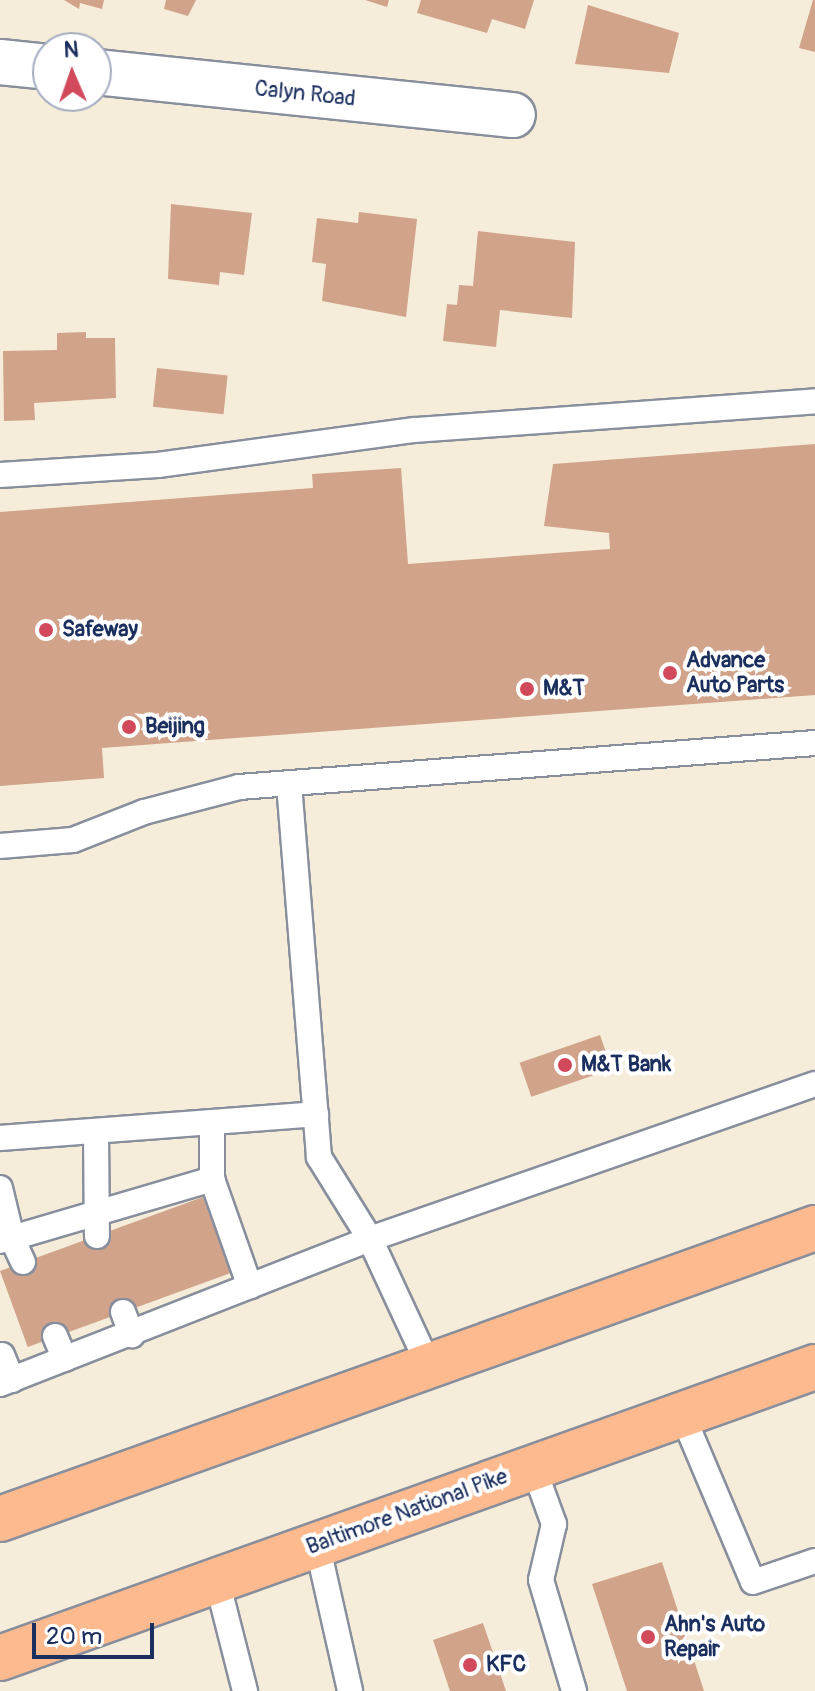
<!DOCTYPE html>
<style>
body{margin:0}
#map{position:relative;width:815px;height:1691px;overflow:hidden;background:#f5edda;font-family:Pangolin,sans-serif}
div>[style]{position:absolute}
.building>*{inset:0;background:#d0a38a;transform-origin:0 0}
.roads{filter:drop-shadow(2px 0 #888e9c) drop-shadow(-2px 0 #888e9c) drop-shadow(0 2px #888e9c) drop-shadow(0 -2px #888e9c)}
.lane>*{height:24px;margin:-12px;padding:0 12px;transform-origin:12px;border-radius:12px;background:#fff}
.street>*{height:44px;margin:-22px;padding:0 22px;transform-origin:22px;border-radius:22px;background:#fff}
.primary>*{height:44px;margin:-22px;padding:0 22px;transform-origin:22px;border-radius:22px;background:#fcba8e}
.dots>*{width:22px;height:22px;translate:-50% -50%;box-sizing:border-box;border:4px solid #fff;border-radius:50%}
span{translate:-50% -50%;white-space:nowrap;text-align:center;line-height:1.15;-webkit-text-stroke:8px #fff;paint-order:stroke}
.street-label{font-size:22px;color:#1b2f5e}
.poi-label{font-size:22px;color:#1b2f5e;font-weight:700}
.left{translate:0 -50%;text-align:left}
.north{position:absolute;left:32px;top:32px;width:80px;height:80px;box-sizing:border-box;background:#fff;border:2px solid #a4acbf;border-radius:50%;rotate:358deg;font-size:22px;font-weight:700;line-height:32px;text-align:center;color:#1b2f5e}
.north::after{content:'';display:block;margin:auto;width:28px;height:36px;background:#d1495b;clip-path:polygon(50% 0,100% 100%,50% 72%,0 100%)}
.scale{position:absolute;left:32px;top:1623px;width:122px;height:36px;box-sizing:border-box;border:4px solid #1b2f5e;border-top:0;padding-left:10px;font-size:24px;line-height:28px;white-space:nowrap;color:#1b2f5e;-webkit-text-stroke:6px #fff;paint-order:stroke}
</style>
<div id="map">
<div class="building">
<div style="clip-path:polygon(64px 0,104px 0,102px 9px,80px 3px,79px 9px)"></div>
<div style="clip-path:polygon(166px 0,196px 0,188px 16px,164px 9px)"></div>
<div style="clip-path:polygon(365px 0,389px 0,387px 7px)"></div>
<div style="clip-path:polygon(421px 0,534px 0,525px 29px,492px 19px,487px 33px,417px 13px)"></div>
<div style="clip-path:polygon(813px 0,815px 0,815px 52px,799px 48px)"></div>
<div style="clip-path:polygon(588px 5px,679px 33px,669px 73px,575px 64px)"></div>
<div style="clip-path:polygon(171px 204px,252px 213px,244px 275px,220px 272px,219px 285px,168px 279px)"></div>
<div style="clip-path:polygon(359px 212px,417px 219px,406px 317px,322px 301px,326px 264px,312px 262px,317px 218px,358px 223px)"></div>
<div style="clip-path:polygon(478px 231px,575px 242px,572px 318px,500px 310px,496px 347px,443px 341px,447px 304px,457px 305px,459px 285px,473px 286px)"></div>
<div style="clip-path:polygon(86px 332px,86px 338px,115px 338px,116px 398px,34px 403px,35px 420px,4px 421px,3px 351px,57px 350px,57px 333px)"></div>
<div style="left:157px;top:368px;width:71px;height:39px;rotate:6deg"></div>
<div style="clip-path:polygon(815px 444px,815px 695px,102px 748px,104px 778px,0 786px,0 512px,313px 488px,312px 474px,401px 468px,408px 564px,610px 549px,609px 533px,544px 526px,553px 464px)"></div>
<div style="left:600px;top:1035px;width:36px;height:85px;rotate:71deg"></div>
<div style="left:203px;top:1197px;width:81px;height:216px;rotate:70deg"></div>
<div style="clip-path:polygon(662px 1562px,704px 1691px,627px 1691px,592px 1584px)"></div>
<div style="clip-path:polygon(483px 1623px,506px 1691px,450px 1691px,433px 1640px)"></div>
</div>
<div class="roads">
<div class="lane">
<div style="left:0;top:475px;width:158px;rotate:-3.6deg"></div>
<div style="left:158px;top:465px;width:259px;rotate:-7.8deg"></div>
<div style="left:415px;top:430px;width:401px;rotate:-4.1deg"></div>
<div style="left:289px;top:784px;width:374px;rotate:85.4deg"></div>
<div style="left:319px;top:1157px;width:97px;rotate:58.1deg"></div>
<div style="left:370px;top:1239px;width:140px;rotate:65.1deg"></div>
<div style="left:0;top:846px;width:73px;rotate:-4.7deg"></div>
<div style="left:73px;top:840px;width:76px;rotate:-21.5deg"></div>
<div style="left:144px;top:812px;width:98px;rotate:-14.7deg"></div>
<div style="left:239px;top:787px;width:578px;rotate:-4.37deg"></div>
<div style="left:96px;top:1131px;width:105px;rotate:89.5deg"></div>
<div style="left:0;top:1138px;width:317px;rotate:-4.3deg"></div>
<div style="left:212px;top:1179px;width:114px;rotate:70.6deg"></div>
<div style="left:0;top:1188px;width:51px;rotate:76.5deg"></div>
<div style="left:12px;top:1238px;width:12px;rotate:166deg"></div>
<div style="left:23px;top:1262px;width:26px;rotate:-115deg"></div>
<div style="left:12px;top:1238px;width:209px;rotate:-16.4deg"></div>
<div style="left:212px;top:1179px;width:57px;rotate:-90deg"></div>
<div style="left:123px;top:1312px;width:25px;rotate:69deg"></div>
<div style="left:55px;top:1336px;width:25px;rotate:67deg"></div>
<div style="left:2px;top:1355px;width:27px;rotate:68deg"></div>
<div style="left:0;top:1384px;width:397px;rotate:-21.4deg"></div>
<div style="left:370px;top:1239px;width:471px;rotate:-19.2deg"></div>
<div style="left:682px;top:1414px;width:182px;rotate:67.1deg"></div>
<div style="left:753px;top:1582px;width:65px;rotate:-18.7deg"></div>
<div style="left:533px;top:1466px;width:62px;rotate:70.1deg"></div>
<div style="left:554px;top:1524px;width:57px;rotate:103.1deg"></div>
<div style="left:541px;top:1580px;width:116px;rotate:73.4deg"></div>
<div style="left:317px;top:1544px;width:151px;rotate:77.3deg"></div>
<div style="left:217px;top:1581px;width:114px;rotate:75.7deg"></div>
</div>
<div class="street">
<div style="left:0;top:62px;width:48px;rotate:5.9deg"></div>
<div style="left:96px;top:72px;width:419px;rotate:5.9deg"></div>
</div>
<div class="primary">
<div style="left:0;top:1519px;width:865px;rotate:-19.65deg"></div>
<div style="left:0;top:1658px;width:865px;rotate:-19.65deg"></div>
</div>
</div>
<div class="dots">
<div style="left:46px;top:630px;background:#d1495b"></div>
<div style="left:670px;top:673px;background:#d1495b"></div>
<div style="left:527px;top:689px;background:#d1495b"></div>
<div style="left:129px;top:727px;background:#d1495b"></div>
<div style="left:565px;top:1065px;background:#d1495b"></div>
<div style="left:648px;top:1637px;background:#d1495b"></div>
<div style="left:470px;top:1665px;background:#d1495b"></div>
</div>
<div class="street-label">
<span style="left:305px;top:94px;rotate:6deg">Calyn Road</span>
<span style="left:407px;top:1512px;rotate:-20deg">Baltimore National Pike</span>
</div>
<div class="poi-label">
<span class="left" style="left:62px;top:630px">Safeway</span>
<span class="left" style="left:686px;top:673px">Advance<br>Auto Parts</span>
<span class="left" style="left:543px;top:689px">M&amp;T</span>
<span class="left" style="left:145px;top:727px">Beijing</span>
<span class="left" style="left:581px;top:1065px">M&amp;T Bank</span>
<span class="left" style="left:664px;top:1637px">Ahn's Auto<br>Repair</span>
<span class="left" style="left:486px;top:1665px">KFC</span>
</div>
<div class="north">N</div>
<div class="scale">20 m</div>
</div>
